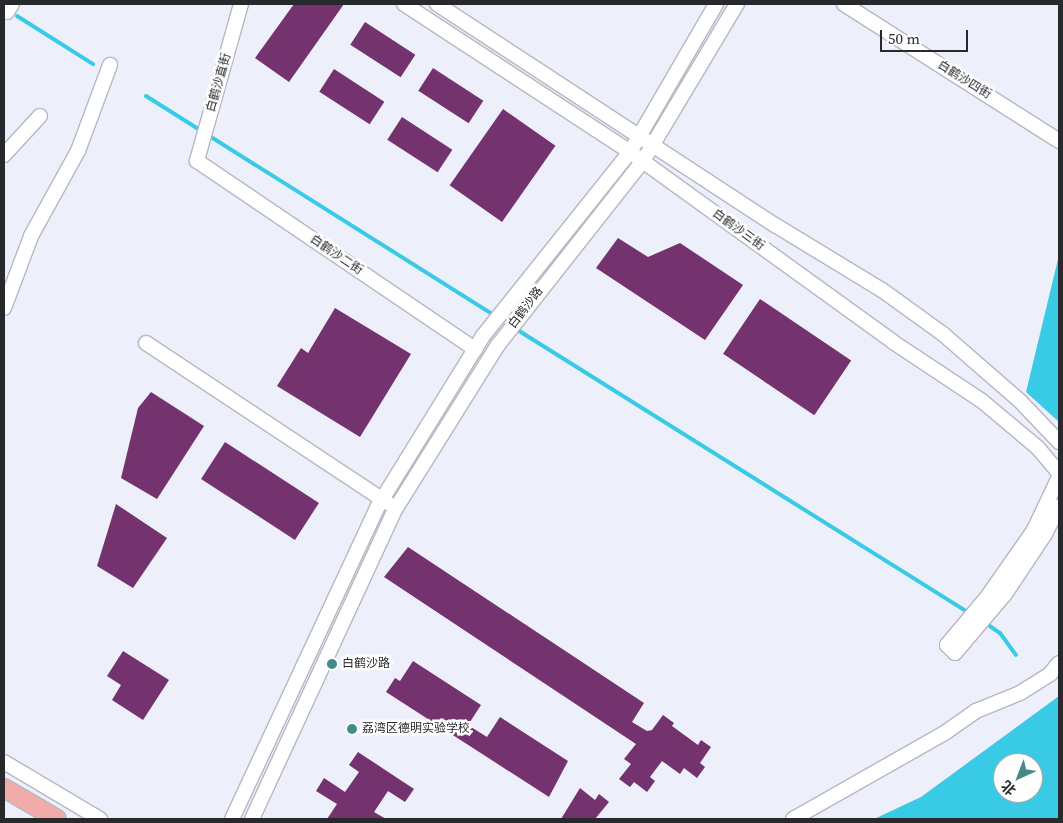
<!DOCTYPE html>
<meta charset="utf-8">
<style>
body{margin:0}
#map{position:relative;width:1063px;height:823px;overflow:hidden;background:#edf0fb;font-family:"Source Serif 4","Noto Sans SC",serif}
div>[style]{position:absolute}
.water>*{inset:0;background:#39cae5}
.stream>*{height:4px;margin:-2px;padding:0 2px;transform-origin:2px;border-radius:2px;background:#39cae5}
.building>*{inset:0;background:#74326f;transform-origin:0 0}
.roads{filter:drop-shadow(1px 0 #b5b7c2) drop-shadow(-1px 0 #b5b7c2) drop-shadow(0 1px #b5b7c2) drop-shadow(0 -1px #b5b7c2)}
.minor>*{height:14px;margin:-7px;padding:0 7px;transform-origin:7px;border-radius:7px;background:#fff}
.major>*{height:18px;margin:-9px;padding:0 9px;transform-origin:9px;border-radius:9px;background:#f1acaa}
.dots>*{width:14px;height:14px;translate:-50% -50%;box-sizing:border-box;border:2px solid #fefefe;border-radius:50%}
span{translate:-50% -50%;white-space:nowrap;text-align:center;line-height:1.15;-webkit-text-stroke:5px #fefefe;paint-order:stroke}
.street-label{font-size:12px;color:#28292d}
.poi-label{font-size:12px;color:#28292d}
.left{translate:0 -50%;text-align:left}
.frame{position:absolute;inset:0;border:5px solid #28292d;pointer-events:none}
.north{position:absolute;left:993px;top:753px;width:50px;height:50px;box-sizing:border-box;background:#fefefe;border:1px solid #a8a9aa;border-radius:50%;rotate:223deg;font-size:14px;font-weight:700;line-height:20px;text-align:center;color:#28292d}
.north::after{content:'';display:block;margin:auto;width:18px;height:22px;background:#438b88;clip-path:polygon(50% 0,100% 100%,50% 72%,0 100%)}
.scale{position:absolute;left:880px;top:30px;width:88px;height:22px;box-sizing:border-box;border:2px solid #28292d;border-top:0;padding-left:6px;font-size:15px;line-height:18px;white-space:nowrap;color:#28292d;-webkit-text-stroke:4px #fefefe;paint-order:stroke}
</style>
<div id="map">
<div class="water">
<div style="clip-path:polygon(1059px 255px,1059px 422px,1026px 392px)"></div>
<div style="clip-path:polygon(evenodd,1059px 696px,1059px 819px,874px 819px,921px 797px,1059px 696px,1003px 763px,1033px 763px,1033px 793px,1003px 793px,1003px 763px)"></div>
</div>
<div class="stream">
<div style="left:17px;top:16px;width:90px;rotate:32.3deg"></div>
<div style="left:146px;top:96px;width:413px;rotate:32.2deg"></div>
<div style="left:516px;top:329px;width:535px;rotate:32.08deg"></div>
<div style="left:984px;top:622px;width:19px;rotate:35deg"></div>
<div style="left:1000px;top:633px;width:27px;rotate:54deg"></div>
</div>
<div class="building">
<div style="clip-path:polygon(294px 4px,344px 4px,289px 82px,255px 58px)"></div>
<div style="left:365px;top:22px;width:60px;height:27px;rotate:33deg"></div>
<div style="left:433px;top:68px;width:60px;height:27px;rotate:33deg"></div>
<div style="left:334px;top:69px;width:60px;height:27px;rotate:33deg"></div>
<div style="left:503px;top:109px;width:64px;height:93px;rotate:35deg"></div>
<div style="left:402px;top:117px;width:60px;height:27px;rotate:33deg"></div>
<div style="clip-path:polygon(618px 238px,648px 257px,680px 243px,743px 285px,705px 340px,596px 268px)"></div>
<div style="left:760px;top:299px;width:110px;height:66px;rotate:34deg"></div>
<div style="clip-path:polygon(335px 308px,411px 354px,360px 437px,277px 386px,301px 348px,308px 353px)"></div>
<div style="clip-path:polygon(151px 392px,204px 426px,157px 499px,121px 478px,138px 408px)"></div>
<div style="left:225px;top:442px;width:112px;height:44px;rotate:33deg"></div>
<div style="clip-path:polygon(116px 504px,167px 538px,133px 588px,97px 566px)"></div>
<div style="clip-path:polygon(408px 547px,644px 703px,632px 722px,647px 731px,652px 730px,663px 715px,674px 723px,672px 726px,698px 745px,701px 740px,711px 747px,700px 763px,705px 767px,697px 778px,684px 768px,680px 774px,662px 761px,650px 777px,655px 781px,647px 792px,634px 782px,630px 787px,619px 779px,631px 764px,624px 759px,636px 744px,384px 577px)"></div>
<div style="clip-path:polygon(123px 651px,169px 680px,143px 720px,112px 700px,121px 685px,107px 676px)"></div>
<div style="clip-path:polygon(413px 661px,481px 705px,468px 725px,471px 727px,487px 737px,500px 717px,568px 761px,549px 797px,386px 692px,395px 678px,400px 681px)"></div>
<div style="clip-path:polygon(358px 752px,414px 789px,405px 802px,388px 791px,374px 812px,386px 819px,327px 819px,337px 804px,316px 791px,324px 778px,345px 792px,359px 772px,349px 765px)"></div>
<div style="clip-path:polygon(580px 788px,595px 800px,599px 794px,609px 802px,595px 819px,561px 819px)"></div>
</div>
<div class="roads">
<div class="minor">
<div style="left:241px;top:4px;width:163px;rotate:105.7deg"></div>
<div style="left:197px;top:161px;width:336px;rotate:34.1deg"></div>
<div style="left:404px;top:4px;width:270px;rotate:33.2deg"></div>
<div style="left:630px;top:152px;width:324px;rotate:35.8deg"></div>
<div style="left:893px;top:342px;width:107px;rotate:33.5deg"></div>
<div style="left:982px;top:401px;width:73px;rotate:40deg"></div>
<div style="left:1038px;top:448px;width:33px;rotate:50deg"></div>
<div style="left:437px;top:4px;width:404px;rotate:33.2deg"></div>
<div style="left:775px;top:225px;width:125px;rotate:31.3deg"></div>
<div style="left:882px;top:290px;width:75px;rotate:35.8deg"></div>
<div style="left:943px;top:334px;width:102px;rotate:41deg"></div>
<div style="left:1020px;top:401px;width:57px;rotate:46.4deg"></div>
<div style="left:844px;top:4px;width:255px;rotate:32.5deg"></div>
<div style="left:4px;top:11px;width:3px;rotate:18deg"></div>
<div style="left:7px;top:12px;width:9px;rotate:-58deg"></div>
<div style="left:4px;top:155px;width:53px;rotate:-47.3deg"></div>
<div style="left:4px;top:308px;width:77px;rotate:-69.4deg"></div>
<div style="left:31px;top:236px;width:97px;rotate:-61.1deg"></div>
<div style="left:78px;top:151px;width:92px;rotate:-69.6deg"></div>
<div style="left:146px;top:343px;width:291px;rotate:33.5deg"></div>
<div style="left:1059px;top:477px;width:59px;rotate:115.3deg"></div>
<div style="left:1034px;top:530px;width:80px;rotate:124.9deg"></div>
<div style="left:988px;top:596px;width:64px;rotate:129.9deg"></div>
<div style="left:947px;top:645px;width:11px;rotate:45deg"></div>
<div style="left:955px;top:653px;width:77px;rotate:-49.7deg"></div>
<div style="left:1005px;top:594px;width:72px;rotate:-56.3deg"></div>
<div style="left:1045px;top:534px;width:31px;rotate:-63deg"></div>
<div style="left:4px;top:762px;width:112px;rotate:30.7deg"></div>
<div style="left:232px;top:819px;width:345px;rotate:-65deg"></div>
<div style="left:378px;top:506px;width:200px;rotate:-58.3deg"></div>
<div style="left:483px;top:336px;width:236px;rotate:-51.4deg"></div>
<div style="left:630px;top:152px;width:171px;rotate:-59.8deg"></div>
<div style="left:252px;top:819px;width:343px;rotate:-65.2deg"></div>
<div style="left:396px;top:508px;width:192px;rotate:-58deg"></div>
<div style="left:498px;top:345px;width:234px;rotate:-51.8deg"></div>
<div style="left:643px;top:161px;width:183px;rotate:-59.1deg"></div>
<div style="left:793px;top:819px;width:176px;rotate:-29.6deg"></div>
<div style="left:946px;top:732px;width:37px;rotate:-35deg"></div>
<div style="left:976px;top:711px;width:48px;rotate:-22.2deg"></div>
<div style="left:1020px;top:693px;width:36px;rotate:-32deg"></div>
<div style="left:1050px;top:674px;width:14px;rotate:-51deg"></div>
</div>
<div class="major">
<div style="left:4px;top:788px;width:61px;rotate:30.3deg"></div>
</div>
</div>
<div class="dots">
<div style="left:332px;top:664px;background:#438b88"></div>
<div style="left:352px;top:729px;background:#438b88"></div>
</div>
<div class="street-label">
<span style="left:964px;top:80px;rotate:32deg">白鹤沙四街</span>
<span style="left:219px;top:83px;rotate:-74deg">白鹤沙直街</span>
<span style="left:738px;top:230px;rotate:36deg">白鹤沙三街</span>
<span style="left:336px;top:255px;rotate:34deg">白鹤沙二街</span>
<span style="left:526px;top:308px;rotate:-53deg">白鹤沙路</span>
</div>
<div class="poi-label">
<span class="left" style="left:342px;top:664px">白鹤沙路</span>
<span class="left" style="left:362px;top:729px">荔湾区德明实验学校</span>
</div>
<div class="frame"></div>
<div class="north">北</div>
<div class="scale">50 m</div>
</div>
